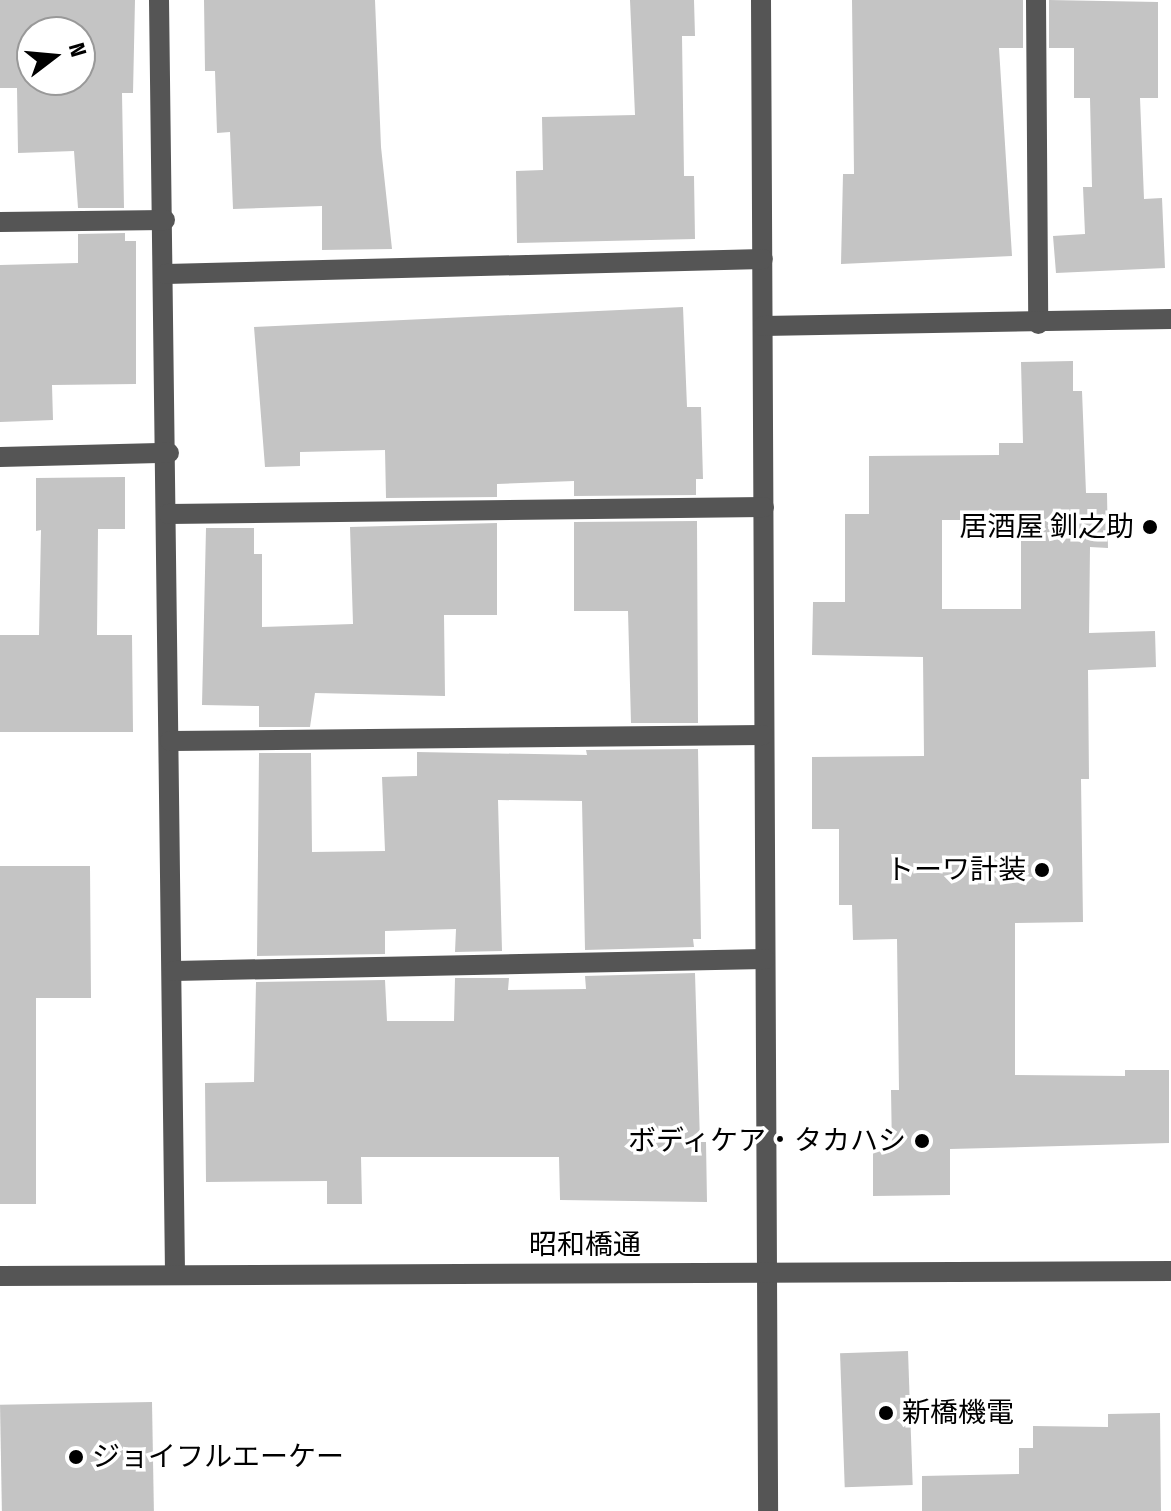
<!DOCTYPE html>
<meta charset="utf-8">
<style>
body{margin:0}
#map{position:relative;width:1171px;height:1511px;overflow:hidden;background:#fff;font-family:"Fira Sans Condensed","Noto Sans JP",sans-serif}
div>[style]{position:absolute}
.building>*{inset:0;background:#c4c4c4;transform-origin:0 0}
.minor>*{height:20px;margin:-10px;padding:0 10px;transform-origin:10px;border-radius:10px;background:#555}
.dots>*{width:22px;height:22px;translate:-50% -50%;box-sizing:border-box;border:4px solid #fff;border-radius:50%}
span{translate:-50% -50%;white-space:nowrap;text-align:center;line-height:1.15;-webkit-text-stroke:7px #fff;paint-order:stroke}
.poi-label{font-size:28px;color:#000}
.right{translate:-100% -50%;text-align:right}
.left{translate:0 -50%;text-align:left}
.street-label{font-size:28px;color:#000}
.north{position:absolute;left:16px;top:16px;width:80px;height:80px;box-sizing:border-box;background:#fff;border:2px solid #999;border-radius:50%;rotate:74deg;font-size:22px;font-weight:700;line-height:32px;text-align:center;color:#000}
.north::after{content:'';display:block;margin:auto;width:28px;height:36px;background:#000;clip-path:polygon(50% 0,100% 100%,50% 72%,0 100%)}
</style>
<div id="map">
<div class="building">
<div style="clip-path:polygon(evenodd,0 0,135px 0,133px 93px,122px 93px,124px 208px,78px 208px,74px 151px,18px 153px,17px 88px,0 88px,0 0,32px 32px,80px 32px,80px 80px,32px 80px,32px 32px)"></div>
<div style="clip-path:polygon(204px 0,375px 0,381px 147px,392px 249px,322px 250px,322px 206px,233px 209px,230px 132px,217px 133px,215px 71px,205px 71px)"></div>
<div style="clip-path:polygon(630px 0,694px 0,695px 36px,682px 36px,684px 176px,694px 176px,695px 239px,517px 243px,516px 171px,543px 170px,542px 117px,635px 115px)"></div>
<div style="clip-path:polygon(852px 0,1023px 0,1023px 48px,999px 48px,1012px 256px,841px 264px,843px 174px,854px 174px)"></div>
<div style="clip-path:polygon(1049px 0,1158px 2px,1158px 98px,1140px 98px,1144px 199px,1162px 198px,1165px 268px,1056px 273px,1053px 236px,1085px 234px,1083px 187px,1092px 187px,1090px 98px,1074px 98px,1074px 48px,1049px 48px)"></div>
<div style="clip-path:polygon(125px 233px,125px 241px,136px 241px,136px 384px,52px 385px,53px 420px,0 422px,0 265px,78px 263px,78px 234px)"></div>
<div style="clip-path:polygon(683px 307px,687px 407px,701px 407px,703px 479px,696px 479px,696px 495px,574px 496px,574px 481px,497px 484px,497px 497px,386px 498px,385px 450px,300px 452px,300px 466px,265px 467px,254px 327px)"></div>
<div style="clip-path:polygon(evenodd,1073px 361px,1073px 391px,1082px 391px,1086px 493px,1107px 493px,1108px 548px,1090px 547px,1089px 633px,1155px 631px,1156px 667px,1088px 670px,1089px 779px,1081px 779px,1083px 922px,1015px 923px,1015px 1075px,1125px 1076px,1125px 1070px,1169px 1070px,1169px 1143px,950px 1149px,950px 1195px,873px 1196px,873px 1151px,892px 1151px,891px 1090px,899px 1090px,897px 939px,853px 940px,852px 905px,839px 905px,839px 829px,812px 829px,812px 757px,924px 756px,923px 657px,812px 655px,813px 602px,845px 602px,845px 514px,869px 514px,869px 456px,999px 455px,999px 443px,1023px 443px,1021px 362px,1073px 361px,942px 520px,1021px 520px,1021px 609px,942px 609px,942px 520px)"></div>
<div style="clip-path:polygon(125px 477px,125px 529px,98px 529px,97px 635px,132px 635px,133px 732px,0 732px,0 635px,39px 635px,41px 530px,36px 531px,36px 478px)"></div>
<div style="clip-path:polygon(697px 521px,698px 723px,631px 723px,628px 611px,574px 611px,574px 522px)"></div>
<div style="clip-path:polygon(497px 523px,497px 615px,444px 615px,445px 696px,315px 693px,310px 727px,259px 727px,259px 706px,202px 705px,206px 528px,254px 528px,254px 554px,262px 554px,262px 627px,353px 624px,350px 527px)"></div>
<div style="clip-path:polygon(698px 749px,701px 939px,693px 939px,694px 947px,585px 950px,582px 801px,498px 800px,502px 951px,455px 952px,456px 929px,385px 931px,385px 954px,257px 956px,259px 753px,311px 753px,312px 852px,385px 851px,382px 777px,417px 776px,417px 752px,587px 755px,586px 750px)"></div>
<div style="clip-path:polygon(0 866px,90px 866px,91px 998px,36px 998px,36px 1204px,0 1204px)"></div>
<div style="clip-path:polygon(695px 973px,700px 1142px,706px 1142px,707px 1202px,560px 1200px,559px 1157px,361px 1157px,362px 1204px,327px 1204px,327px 1181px,206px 1182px,205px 1083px,254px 1082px,256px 982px,385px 980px,387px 1021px,454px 1021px,455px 978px,509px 978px,508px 990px,586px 989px,585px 976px)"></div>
<div style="left:908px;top:1351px;width:134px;height:68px;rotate:88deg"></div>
<div style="left:152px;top:1402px;width:109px;height:152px;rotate:89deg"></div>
<div style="clip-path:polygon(1160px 1413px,1161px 1511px,922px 1511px,922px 1476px,1019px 1474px,1019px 1448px,1033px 1448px,1033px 1426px,1108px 1427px,1108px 1414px)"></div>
</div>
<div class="minor">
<div style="left:159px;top:0;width:1274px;rotate:89.28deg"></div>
<div style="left:761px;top:0;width:1511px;rotate:89.73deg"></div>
<div style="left:1036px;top:0;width:324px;rotate:89.6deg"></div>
<div style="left:0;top:222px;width:165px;rotate:-0.7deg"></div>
<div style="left:166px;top:274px;width:597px;rotate:-1.44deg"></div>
<div style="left:763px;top:326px;width:408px;rotate:-1deg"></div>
<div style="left:0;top:457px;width:169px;rotate:-1.4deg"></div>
<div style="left:168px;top:514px;width:596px;rotate:-0.67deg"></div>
<div style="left:170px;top:741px;width:593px;rotate:-0.58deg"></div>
<div style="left:174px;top:971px;width:591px;rotate:-1.16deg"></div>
<div style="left:0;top:1276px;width:1171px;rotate:-0.24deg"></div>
</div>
<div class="dots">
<div style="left:1150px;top:527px;background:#000"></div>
<div style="left:1042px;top:870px;background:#000"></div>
<div style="left:922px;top:1141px;background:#000"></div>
<div style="left:886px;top:1413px;background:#000"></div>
<div style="left:76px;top:1457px;background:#000"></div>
</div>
<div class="poi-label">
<span class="right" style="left:1134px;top:527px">居酒屋 釧之助</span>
<span class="right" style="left:1026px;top:870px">トーワ計装</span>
<span class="right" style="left:906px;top:1141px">ボディケア・タカハシ</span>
<span class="left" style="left:902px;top:1413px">新橋機電</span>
<span class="left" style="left:92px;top:1457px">ジョイフルエーケー</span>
</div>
<div class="street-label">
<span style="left:585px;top:1245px">昭和橋通</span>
</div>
<div class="north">N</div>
</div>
